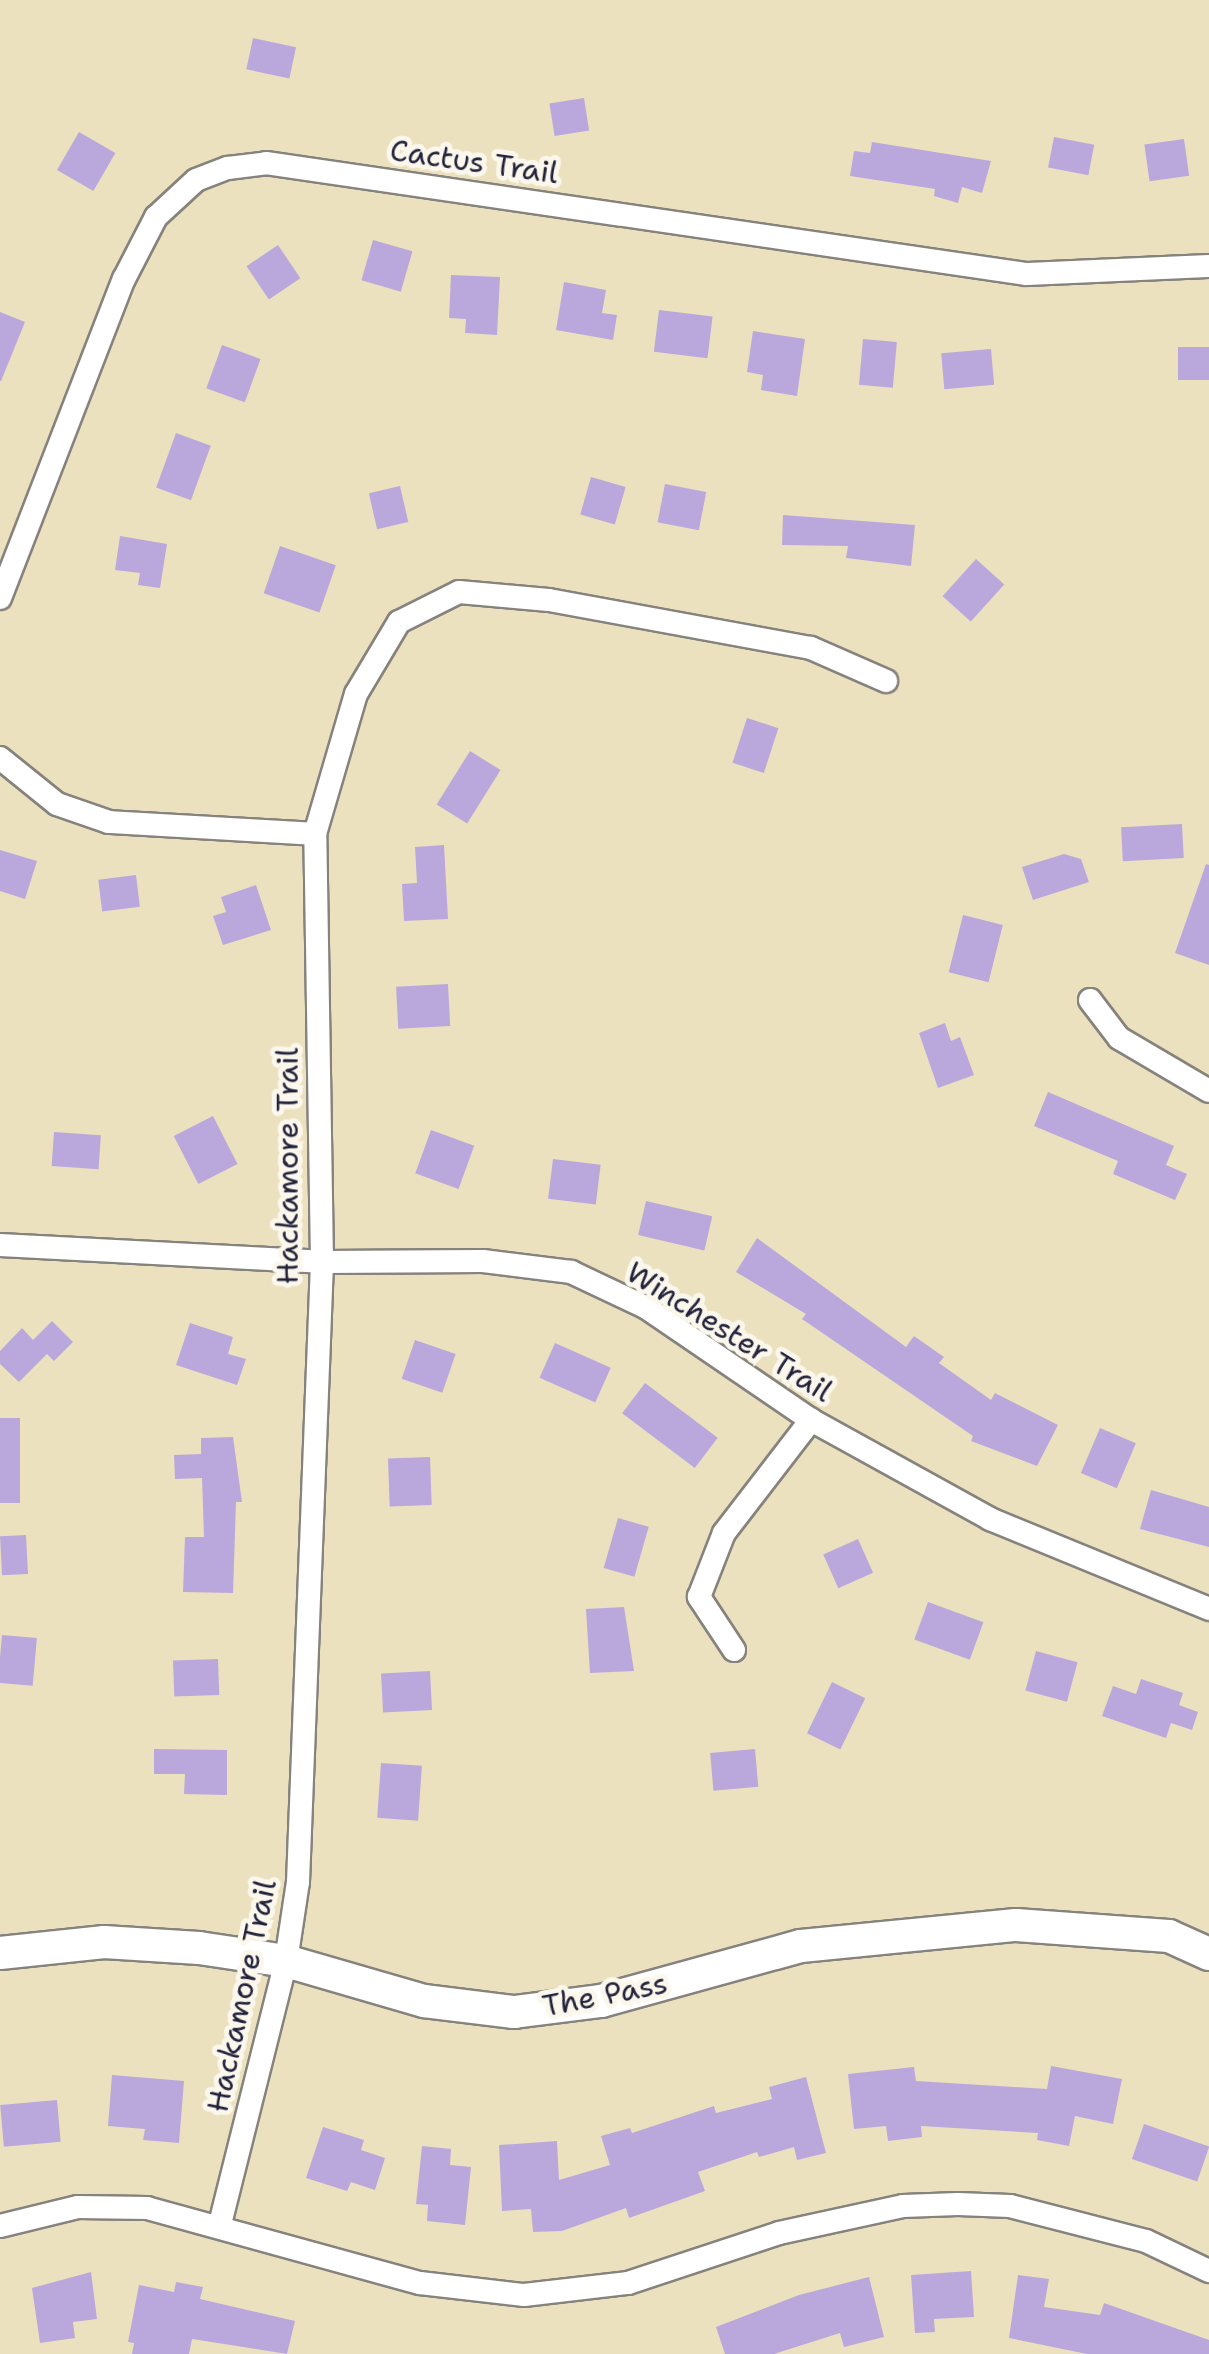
<!DOCTYPE html>
<style>
body{margin:0}
#map{position:relative;width:1209px;height:2354px;overflow:hidden;background:#ebe1bf;font-family:"Shantell Sans",sans-serif}
div>[style]{position:absolute}
.building>*{inset:0;background:#baa8dc;transform-origin:0 0}
.roads{filter:drop-shadow(2px 0 #86827d) drop-shadow(-2px 0 #86827d) drop-shadow(0 2px #86827d) drop-shadow(0 -2px #86827d)}
.street>*{height:22px;margin:-11px;padding:0 11px;transform-origin:11px;border-radius:11px;background:#fff}
.secondary>*{height:32px;margin:-16px;padding:0 16px;transform-origin:16px;border-radius:16px;background:#fff}
span{translate:-50% -50%;white-space:nowrap;text-align:center;line-height:1.15;-webkit-text-stroke:10px #fbf7ec;paint-order:stroke}
.street-label{font-size:30px;color:#22223b}
</style>
<div id="map">
<div class="building">
<div style="left:253px;top:38px;width:44px;height:32px;rotate:12deg"></div>
<div style="left:584px;top:98px;width:33px;height:35px;rotate:81deg"></div>
<div style="left:79px;top:132px;width:42px;height:44px;rotate:30deg"></div>
<div style="left:1054px;top:137px;width:41px;height:31px;rotate:11deg"></div>
<div style="left:1184px;top:139px;width:37px;height:40px;rotate:82deg"></div>
<div style="clip-path:polygon(872px 142px,991px 161px,982px 193px,962px 187px,958px 203px,934px 196px,935px 189px,850px 176px,854px 151px,870px 153px)"></div>
<div style="left:373px;top:240px;width:41px;height:42px;rotate:16deg"></div>
<div style="left:278px;top:245px;width:40px;height:38px;rotate:56deg"></div>
<div style="clip-path:polygon(451px 275px,500px 277px,497px 335px,465px 333px,466px 319px,449px 318px)"></div>
<div style="clip-path:polygon(564px 282px,606px 290px,602px 313px,617px 315px,613px 340px,556px 330px)"></div>
<div style="left:659px;top:310px;width:54px;height:42px;rotate:7deg"></div>
<div style="clip-path:polygon(0 312px,25px 322px,1px 381px,0 381px)"></div>
<div style="clip-path:polygon(753px 331px,805px 339px,797px 396px,761px 390px,763px 375px,747px 372px)"></div>
<div style="left:863px;top:339px;width:34px;height:46px;rotate:5deg"></div>
<div style="left:222px;top:345px;width:41px;height:46px;rotate:20deg"></div>
<div style="left:1209px;top:347px;width:33px;height:31px;rotate:90deg"></div>
<div style="left:991px;top:349px;width:36px;height:50px;rotate:85deg"></div>
<div style="left:176px;top:433px;width:37px;height:58px;rotate:20deg"></div>
<div style="left:591px;top:477px;width:36px;height:39px;rotate:16deg"></div>
<div style="left:665px;top:484px;width:42px;height:39px;rotate:11deg"></div>
<div style="left:400px;top:486px;width:37px;height:32px;rotate:77deg"></div>
<div style="clip-path:polygon(783px 515px,915px 525px,911px 566px,846px 558px,848px 546px,782px 545px)"></div>
<div style="clip-path:polygon(120px 536px,167px 544px,160px 588px,138px 585px,140px 573px,115px 570px)"></div>
<div style="left:280px;top:546px;width:59px;height:50px;rotate:19deg"></div>
<div style="left:976px;top:559px;width:38px;height:50px;rotate:42deg"></div>
<div style="left:747px;top:718px;width:33px;height:47px;rotate:18deg"></div>
<div style="left:470px;top:751px;width:36px;height:63px;rotate:32deg"></div>
<div style="left:1182px;top:824px;width:34px;height:61px;rotate:87deg"></div>
<div style="clip-path:polygon(444px 845px,448px 919px,404px 921px,402px 884px,417px 883px,415px 847px)"></div>
<div style="clip-path:polygon(0 850px,37px 861px,25px 899px,0 891px)"></div>
<div style="clip-path:polygon(1064px 854px,1081px 859px,1089px 882px,1033px 900px,1022px 867px)"></div>
<div style="clip-path:polygon(1206px 864px,1209px 865px,1209px 965px,1175px 953px)"></div>
<div style="left:136px;top:875px;width:32px;height:38px;rotate:83deg"></div>
<div style="clip-path:polygon(256px 885px,271px 930px,223px 945px,213px 916px,226px 912px,221px 897px)"></div>
<div style="left:963px;top:915px;width:41px;height:59px;rotate:14deg"></div>
<div style="left:448px;top:984px;width:42px;height:52px;rotate:87deg"></div>
<div style="clip-path:polygon(945px 1023px,951px 1041px,960px 1037px,974px 1075px,938px 1088px,919px 1033px)"></div>
<div style="clip-path:polygon(1048px 1092px,1174px 1146px,1166px 1165px,1187px 1174px,1175px 1200px,1113px 1174px,1118px 1161px,1034px 1126px)"></div>
<div style="left:213px;top:1116px;width:54px;height:44px;rotate:63deg"></div>
<div style="left:431px;top:1130px;width:46px;height:46px;rotate:20deg"></div>
<div style="left:54px;top:1132px;width:47px;height:34px;rotate:4deg"></div>
<div style="left:553px;top:1159px;width:48px;height:40px;rotate:7deg"></div>
<div style="left:646px;top:1201px;width:68px;height:35px;rotate:13deg"></div>
<div style="clip-path:polygon(757px 1238px,906px 1347px,914px 1336px,944px 1357px,939px 1363px,991px 1400px,995px 1393px,1058px 1425px,1037px 1466px,971px 1441px,973px 1436px,802px 1319px,806px 1314px,736px 1272px)"></div>
<div style="clip-path:polygon(52px 1321px,73px 1342px,54px 1361px,47px 1354px,19px 1382px,0 1364px,0 1351px,22px 1328px,33px 1340px)"></div>
<div style="clip-path:polygon(190px 1323px,233px 1337px,228px 1354px,246px 1359px,237px 1385px,176px 1365px)"></div>
<div style="left:415px;top:1340px;width:43px;height:41px;rotate:19deg"></div>
<div style="left:555px;top:1343px;width:61px;height:38px;rotate:24deg"></div>
<div style="left:645px;top:1383px;width:91px;height:38px;rotate:37deg"></div>
<div style="left:0;top:1418px;width:20px;height:85px"></div>
<div style="left:1100px;top:1428px;width:39px;height:49px;rotate:23deg"></div>
<div style="clip-path:polygon(233px 1437px,242px 1502px,236px 1502px,233px 1593px,183px 1592px,185px 1537px,204px 1537px,202px 1478px,175px 1479px,174px 1455px,201px 1454px,201px 1438px)"></div>
<div style="left:430px;top:1457px;width:48px;height:42px;rotate:88deg"></div>
<div style="clip-path:polygon(1151px 1490px,1209px 1507px,1209px 1547px,1140px 1529px)"></div>
<div style="left:618px;top:1518px;width:32px;height:52px;rotate:16deg"></div>
<div style="left:26px;top:1535px;width:39px;height:26px;rotate:87deg"></div>
<div style="left:858px;top:1539px;width:37px;height:38px;rotate:66deg"></div>
<div style="left:928px;top:1602px;width:59px;height:40px;rotate:20deg"></div>
<div style="clip-path:polygon(624px 1607px,634px 1671px,590px 1673px,586px 1609px)"></div>
<div style="left:2px;top:1635px;width:35px;height:48px;rotate:5deg"></div>
<div style="left:1036px;top:1651px;width:43px;height:41px;rotate:15deg"></div>
<div style="left:218px;top:1659px;width:36px;height:45px;rotate:88deg"></div>
<div style="left:430px;top:1671px;width:39px;height:49px;rotate:87deg"></div>
<div style="clip-path:polygon(1141px 1679px,1183px 1693px,1179px 1705px,1198px 1712px,1192px 1730px,1171px 1723px,1166px 1738px,1102px 1716px,1113px 1686px,1136px 1694px)"></div>
<div style="left:832px;top:1682px;width:37px;height:57px;rotate:26deg"></div>
<div style="clip-path:polygon(154px 1749px,227px 1750px,227px 1795px,184px 1794px,185px 1774px,154px 1774px)"></div>
<div style="left:755px;top:1749px;width:38px;height:45px;rotate:85deg"></div>
<div style="left:381px;top:1763px;width:41px;height:55px;rotate:4deg"></div>
<div style="clip-path:polygon(1051px 2066px,1122px 2079px,1113px 2124px,1075px 2116px,1069px 2146px,1037px 2140px,1038px 2133px,921px 2126px,922px 2137px,888px 2141px,886px 2126px,854px 2129px,848px 2074px,914px 2067px,916px 2081px,1047px 2089px)"></div>
<div style="clip-path:polygon(112px 2075px,184px 2081px,179px 2143px,143px 2140px,145px 2129px,108px 2126px)"></div>
<div style="clip-path:polygon(806px 2077px,826px 2153px,797px 2160px,794px 2147px,759px 2157px,757px 2152px,698px 2172px,705px 2191px,629px 2218px,626px 2208px,562px 2231px,533px 2232px,531px 2209px,502px 2211px,499px 2145px,557px 2141px,559px 2180px,610px 2165px,601px 2136px,630px 2128px,632px 2133px,714px 2106px,716px 2113px,772px 2099px,769px 2087px)"></div>
<div style="left:57px;top:2100px;width:42px;height:57px;rotate:85deg"></div>
<div style="left:1144px;top:2124px;width:69px;height:37px;rotate:19deg"></div>
<div style="clip-path:polygon(323px 2127px,364px 2140px,361px 2150px,385px 2158px,375px 2190px,351px 2182px,347px 2191px,306px 2178px)"></div>
<div style="clip-path:polygon(422px 2146px,451px 2149px,450px 2165px,471px 2167px,465px 2225px,427px 2221px,428px 2205px,416px 2204px)"></div>
<div style="clip-path:polygon(971px 2271px,974px 2317px,934px 2319px,935px 2332px,915px 2333px,911px 2275px)"></div>
<div style="clip-path:polygon(91px 2272px,97px 2319px,73px 2322px,75px 2338px,40px 2343px,32px 2288px)"></div>
<div style="clip-path:polygon(1018px 2275px,1049px 2279px,1044px 2307px,1100px 2315px,1104px 2303px,1209px 2340px,1209px 2354px,1087px 2354px,1009px 2338px)"></div>
<div style="clip-path:polygon(869px 2277px,884px 2337px,844px 2347px,840px 2333px,774px 2354px,725px 2354px,716px 2327px,799px 2295px)"></div>
<div style="clip-path:polygon(176px 2282px,203px 2287px,200px 2299px,295px 2321px,287px 2354px,192px 2339px,189px 2354px,132px 2354px,134px 2343px,128px 2342px,139px 2285px,174px 2292px)"></div>
</div>
<div class="roads">
<div class="street">
<div style="left:0;top:598px;width:342px;rotate:-68.8deg"></div>
<div style="left:124px;top:279px;width:70px;rotate:-62.7deg"></div>
<div style="left:156px;top:217px;width:54px;rotate:-42.8deg"></div>
<div style="left:196px;top:180px;width:34px;rotate:-21deg"></div>
<div style="left:228px;top:168px;width:38px;rotate:-7deg"></div>
<div style="left:266px;top:163px;width:769px;rotate:8.3deg"></div>
<div style="left:1027px;top:274px;width:182px;rotate:-2.5deg"></div>
<div style="left:0;top:758px;width:73px;rotate:38.9deg"></div>
<div style="left:57px;top:804px;width:55px;rotate:19.1deg"></div>
<div style="left:109px;top:822px;width:206px;rotate:3.3deg"></div>
<div style="left:1090px;top:1000px;width:48px;rotate:52.7deg"></div>
<div style="left:1119px;top:1038px;width:104px;rotate:30.5deg"></div>
<div style="left:0;top:1245px;width:322px;rotate:3deg"></div>
<div style="left:322px;top:1262px;width:161px;rotate:-0.4deg"></div>
<div style="left:483px;top:1261px;width:89px;rotate:7.1deg"></div>
<div style="left:571px;top:1272px;width:84px;rotate:25.3deg"></div>
<div style="left:647px;top:1308px;width:199px;rotate:34.3deg"></div>
<div style="left:811px;top:1420px;width:205px;rotate:28.9deg"></div>
<div style="left:990px;top:1519px;width:237px;rotate:22.3deg"></div>
<div style="left:734px;top:1650px;width:64px;rotate:-123.4deg"></div>
<div style="left:699px;top:1597px;width:69px;rotate:-68.7deg"></div>
<div style="left:724px;top:1533px;width:143px;rotate:-52.4deg"></div>
<div style="left:220px;top:2224px;width:271px;rotate:-75.9deg"></div>
<div style="left:286px;top:1961px;width:80px;rotate:-81.4deg"></div>
<div style="left:298px;top:1882px;width:620px;rotate:-87.78deg"></div>
<div style="left:322px;top:1262px;width:428px;rotate:-90.9deg"></div>
<div style="left:315px;top:834px;width:146px;rotate:-73.7deg"></div>
<div style="left:356px;top:694px;width:84px;rotate:-59.2deg"></div>
<div style="left:399px;top:622px;width:67px;rotate:-26.6deg"></div>
<div style="left:459px;top:592px;width:90px;rotate:5.1deg"></div>
<div style="left:549px;top:600px;width:266px;rotate:10.4deg"></div>
<div style="left:811px;top:648px;width:82px;rotate:23.7deg"></div>
<div style="left:0;top:2226px;width:80px;rotate:-13.7deg"></div>
<div style="left:78px;top:2207px;width:69px;rotate:0.8deg"></div>
<div style="left:147px;top:2208px;width:283px;rotate:15.4deg"></div>
<div style="left:420px;top:2283px;width:105px;rotate:6.6deg"></div>
<div style="left:524px;top:2295px;width:105px;rotate:-6.6deg"></div>
<div style="left:628px;top:2283px;width:159px;rotate:-18.3deg"></div>
<div style="left:779px;top:2233px;width:127px;rotate:-12.3deg"></div>
<div style="left:903px;top:2206px;width:55px;rotate:-2.1deg"></div>
<div style="left:958px;top:2204px;width:52px;rotate:2.2deg"></div>
<div style="left:1010px;top:2206px;width:140px;rotate:14.4deg"></div>
<div style="left:1146px;top:2241px;width:70px;rotate:25.5deg"></div>
</div>
<div class="secondary">
<div style="left:0;top:1953px;width:105px;rotate:-6deg"></div>
<div style="left:104px;top:1942px;width:95px;rotate:3.6deg"></div>
<div style="left:199px;top:1948px;width:88px;rotate:8.5deg"></div>
<div style="left:286px;top:1961px;width:144px;rotate:16.2deg"></div>
<div style="left:424px;top:2001px;width:91px;rotate:7deg"></div>
<div style="left:514px;top:2012px;width:88px;rotate:-7.2deg"></div>
<div style="left:601px;top:2001px;width:207px;rotate:-15.4deg"></div>
<div style="left:801px;top:1946px;width:216px;rotate:-5.6deg"></div>
<div style="left:1016px;top:1925px;width:153px;rotate:4.1deg"></div>
<div style="left:1169px;top:1936px;width:44px;rotate:24.2deg"></div>
</div>
</div>
<div class="street-label">
<span style="left:474px;top:162px;rotate:8deg">Cactus Trail</span>
<span style="left:288px;top:1166px;rotate:-90deg">Hackamore Trail</span>
<span style="left:729px;top:1332px;rotate:32deg">Winchester Trail</span>
<span style="left:605px;top:1995px;rotate:-11deg">The Pass</span>
<span style="left:242px;top:1996px;rotate:-78deg">Hackamore Trail</span>
</div>
</div>
